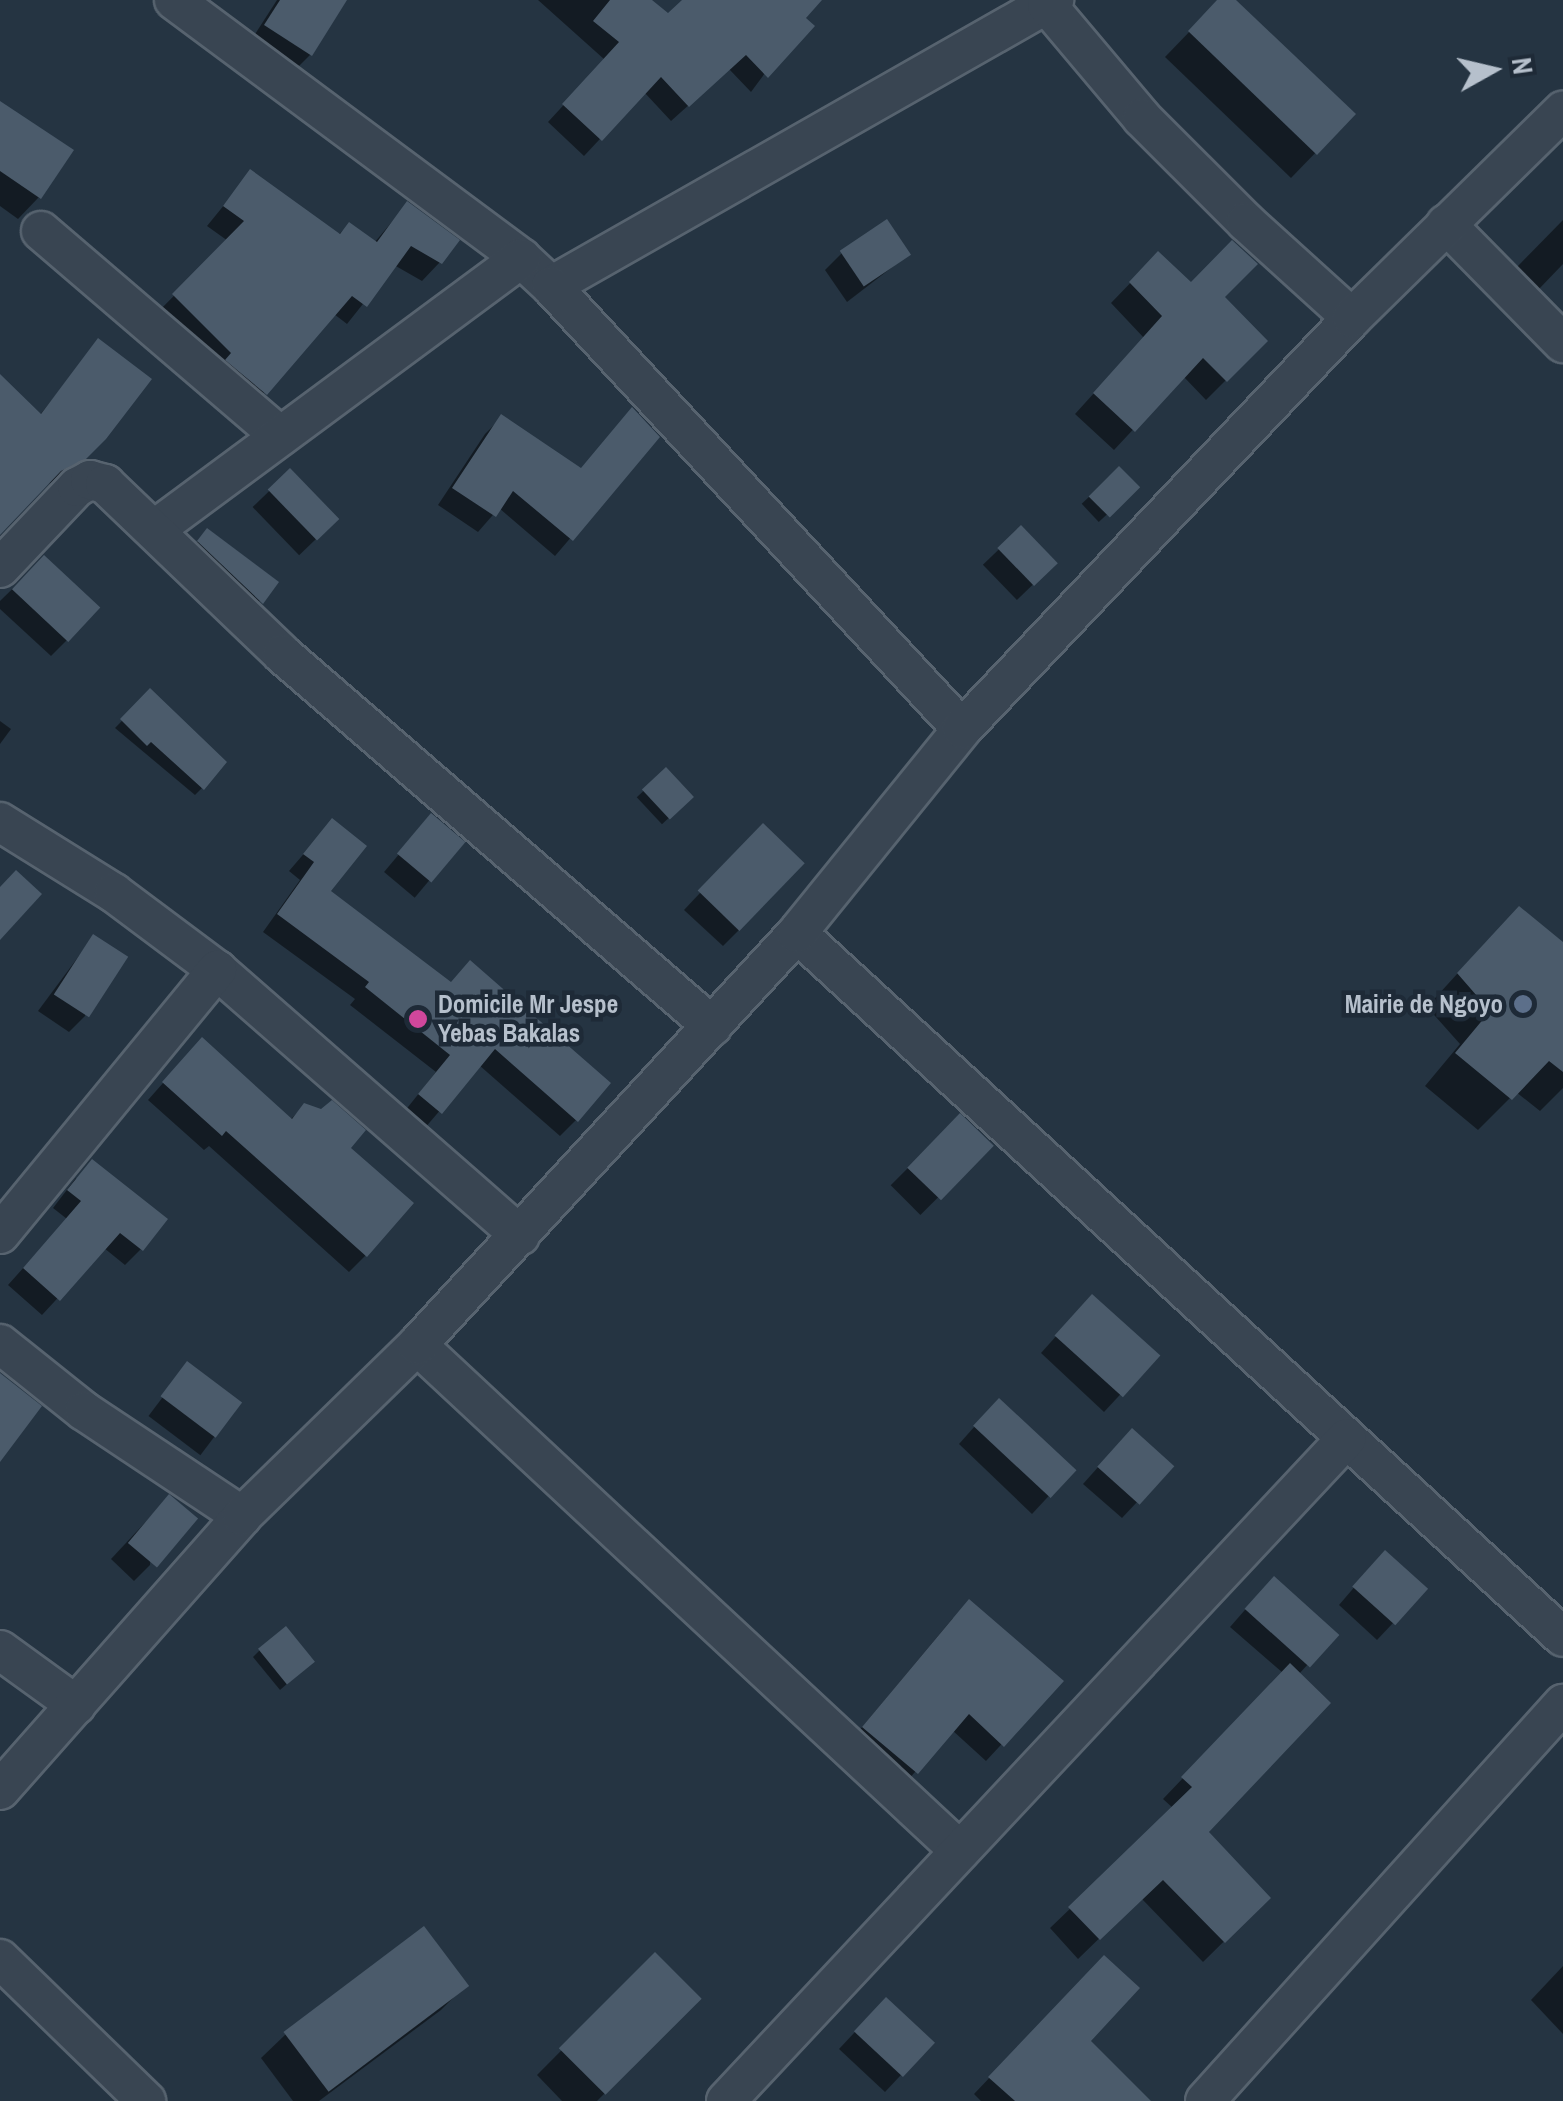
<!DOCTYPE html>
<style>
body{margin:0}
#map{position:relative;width:1563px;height:2101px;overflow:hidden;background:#253442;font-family:"Archivo Narrow",sans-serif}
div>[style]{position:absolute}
.shadow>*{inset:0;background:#0007;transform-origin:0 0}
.building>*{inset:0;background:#4b5b6b;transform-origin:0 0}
.roads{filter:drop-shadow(2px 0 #57636f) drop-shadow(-2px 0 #57636f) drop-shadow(0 2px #57636f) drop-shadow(0 -2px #57636f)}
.street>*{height:38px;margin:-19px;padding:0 19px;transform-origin:19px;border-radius:19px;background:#394552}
.dots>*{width:28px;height:28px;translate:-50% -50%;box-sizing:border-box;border:5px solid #1e2a37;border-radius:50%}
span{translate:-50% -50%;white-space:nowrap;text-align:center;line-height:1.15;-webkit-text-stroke:9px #1e2a37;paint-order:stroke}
.poi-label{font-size:25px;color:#b6c0cc;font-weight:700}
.right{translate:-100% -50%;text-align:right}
.left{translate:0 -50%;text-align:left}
.north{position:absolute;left:1443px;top:20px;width:100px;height:100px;-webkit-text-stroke:8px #1e2a37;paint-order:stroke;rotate:82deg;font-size:28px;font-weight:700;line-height:40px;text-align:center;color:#b6c0cc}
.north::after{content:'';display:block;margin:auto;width:35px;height:45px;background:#b6c0cc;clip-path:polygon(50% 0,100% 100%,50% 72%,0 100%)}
</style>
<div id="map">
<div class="shadow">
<div style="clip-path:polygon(277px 0,344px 0,310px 55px,294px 71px,250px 42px)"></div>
<div style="clip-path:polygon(538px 0,648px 0,668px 16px,686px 0,819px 0,751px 92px,729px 69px,671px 121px,644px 92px,584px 156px,548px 122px,605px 60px)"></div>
<div style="clip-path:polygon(1220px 0,1232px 0,1352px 115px,1291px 178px,1165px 57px)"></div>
<div style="clip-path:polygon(0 102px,39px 197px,18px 219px,0 206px)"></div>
<div style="clip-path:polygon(251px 172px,338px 235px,349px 225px,374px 243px,407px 204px,440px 262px,422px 281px,394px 265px,347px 324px,334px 314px,247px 411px,156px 314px,228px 241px,207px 226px)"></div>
<div style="clip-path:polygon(1563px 220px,1563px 264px,1539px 289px,1516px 268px)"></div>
<div style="clip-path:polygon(842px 253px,908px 255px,847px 302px,825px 270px)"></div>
<div style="clip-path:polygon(1139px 274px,1221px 297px,1265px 341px,1206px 400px,1183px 376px,1114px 450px,1075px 414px,1144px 338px,1111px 303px)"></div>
<div style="clip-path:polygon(98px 342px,84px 457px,67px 475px,44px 486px,0 534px,0 386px,39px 416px)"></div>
<div style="clip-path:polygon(501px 418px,580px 470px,657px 437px,555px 556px,499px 508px,478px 532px,438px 505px,485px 434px)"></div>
<div style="left:1119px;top:469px;width:25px;height:51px;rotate:47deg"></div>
<div style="left:290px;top:471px;width:67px;height:52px;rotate:46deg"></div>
<div style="left:1021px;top:528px;width:49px;height:53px;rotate:46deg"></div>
<div style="clip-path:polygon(208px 531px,275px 583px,245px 618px,192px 547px)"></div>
<div style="clip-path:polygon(44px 558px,67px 640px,51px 656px,0 609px,0 601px)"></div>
<div style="clip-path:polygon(150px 692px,202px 788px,195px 795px,115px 728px)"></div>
<div style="clip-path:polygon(0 721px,11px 729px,0 744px)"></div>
<div style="left:666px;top:770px;width:37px;height:40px;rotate:47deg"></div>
<div style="left:431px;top:816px;width:40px;height:73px;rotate:40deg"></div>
<div style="clip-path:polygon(332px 821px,328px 891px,576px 1120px,560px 1136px,479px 1065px,424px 1129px,404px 1112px,436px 1072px,350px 1005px,355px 999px,263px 932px,300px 880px,289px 871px)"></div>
<div style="clip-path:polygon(747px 843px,739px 930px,723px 946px,684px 910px)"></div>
<div style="clip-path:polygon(93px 937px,85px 1016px,69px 1032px,38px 1011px)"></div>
<div style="clip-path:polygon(1487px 941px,1563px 945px,1563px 1088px,1540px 1111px,1516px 1092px,1478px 1130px,1425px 1086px,1460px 1044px,1427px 1007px)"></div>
<div style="clip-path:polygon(186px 1057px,290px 1120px,304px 1106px,347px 1148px,365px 1256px,349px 1272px,209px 1146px,204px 1150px,148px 1100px)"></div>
<div style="left:960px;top:1116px;width:42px;height:98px;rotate:45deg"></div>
<div style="clip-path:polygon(76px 1178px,141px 1249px,125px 1265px,104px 1248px,42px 1315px,8px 1285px,67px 1219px,53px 1208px)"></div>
<div style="clip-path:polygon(1076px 1314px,1156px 1356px,1104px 1412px,1041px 1353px)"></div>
<div style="left:187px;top:1365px;width:65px;height:64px;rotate:37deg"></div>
<div style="clip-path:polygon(983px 1417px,1072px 1471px,1032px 1514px,959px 1444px)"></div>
<div style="clip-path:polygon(1116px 1447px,1170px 1467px,1122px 1518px,1083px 1484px)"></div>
<div style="clip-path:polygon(153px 1514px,150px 1565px,134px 1581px,111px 1559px)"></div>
<div style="clip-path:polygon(1369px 1570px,1425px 1589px,1377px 1640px,1339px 1605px)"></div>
<div style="clip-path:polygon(1258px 1595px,1335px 1635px,1298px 1675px,1205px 1832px,1268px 1898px,1203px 1962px,1141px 1898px,1078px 1959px,1050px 1928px,1174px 1809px,1163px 1799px,1283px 1673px,1230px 1627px)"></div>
<div style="clip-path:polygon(953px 1618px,1060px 1681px,986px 1761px,952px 1730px,900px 1789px,848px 1744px)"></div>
<div style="clip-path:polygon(260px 1650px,304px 1669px,280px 1690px,253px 1657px)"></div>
<div style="clip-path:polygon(655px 1956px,698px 1999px,597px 2101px,562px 2101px,537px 2075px)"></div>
<div style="clip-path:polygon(1563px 1966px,1563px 2034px,1531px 2000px)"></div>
<div style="clip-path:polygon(1088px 1974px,1087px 2041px,1126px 2101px,981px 2101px,974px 2094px)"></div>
<div style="clip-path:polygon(466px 1985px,441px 2010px,319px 2101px,293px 2101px,261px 2058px,286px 2034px)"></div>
<div style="clip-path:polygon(870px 2016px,931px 2043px,885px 2092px,839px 2049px)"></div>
</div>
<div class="building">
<div style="clip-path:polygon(280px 0,347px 0,312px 56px,264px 25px)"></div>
<div style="clip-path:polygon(610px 0,652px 0,668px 13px,682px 0,822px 0,806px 18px,815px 26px,768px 78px,746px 55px,689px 107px,661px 77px,602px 141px,562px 104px,619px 42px,593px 21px)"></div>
<div style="clip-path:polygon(1217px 0,1236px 0,1356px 114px,1317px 155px,1188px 31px)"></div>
<div style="clip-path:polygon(0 101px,74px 150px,41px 199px,0 171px)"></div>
<div style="clip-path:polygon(250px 169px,340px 234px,349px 222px,377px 242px,407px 201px,460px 240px,442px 264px,411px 246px,367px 307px,352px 296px,267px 395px,225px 360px,231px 353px,172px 294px,244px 221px,223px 206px)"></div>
<div style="left:887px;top:219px;width:43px;height:57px;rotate:56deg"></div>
<div style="clip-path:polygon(1232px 240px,1258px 264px,1225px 297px,1268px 341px,1227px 382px,1203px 358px,1135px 432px,1093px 393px,1162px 316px,1129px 282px,1158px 251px,1191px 282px)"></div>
<div style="clip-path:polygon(98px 338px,152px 379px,106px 439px,86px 459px,61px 471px,0 535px,0 374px,41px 414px)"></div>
<div style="clip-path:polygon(632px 407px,660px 437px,573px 541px,513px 491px,496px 517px,452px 488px,501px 414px,581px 468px)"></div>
<div style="left:1119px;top:466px;width:30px;height:43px;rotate:45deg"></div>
<div style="left:290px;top:468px;width:71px;height:31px;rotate:46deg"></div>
<div style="left:1021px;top:525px;width:53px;height:33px;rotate:46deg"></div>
<div style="clip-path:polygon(207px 528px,279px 582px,263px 604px,197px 541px)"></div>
<div style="left:44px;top:555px;width:77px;height:47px;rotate:43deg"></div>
<div style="clip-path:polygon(150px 688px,227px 762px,204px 790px,151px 742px,147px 746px,120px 719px)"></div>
<div style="left:666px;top:767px;width:41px;height:33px;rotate:47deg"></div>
<div style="left:431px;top:813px;width:45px;height:53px;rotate:40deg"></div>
<div style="clip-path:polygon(332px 818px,367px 846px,331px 891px,451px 982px,470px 960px,611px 1083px,578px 1122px,495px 1049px,442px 1114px,418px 1094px,450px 1055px,365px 987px,369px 982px,277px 914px,314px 862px,303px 854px)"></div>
<div style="left:763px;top:823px;width:58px;height:94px;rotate:44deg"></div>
<div style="clip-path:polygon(16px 870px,42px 894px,0 940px,0 887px)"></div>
<div style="clip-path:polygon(1519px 906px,1563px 942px,1563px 1072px,1549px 1061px,1512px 1100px,1455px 1053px,1490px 1011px,1457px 973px)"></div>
<div style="left:93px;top:934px;width:42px;height:72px;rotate:33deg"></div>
<div style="clip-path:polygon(202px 1037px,292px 1119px,304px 1103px,321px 1109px,332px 1100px,366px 1130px,351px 1148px,414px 1203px,367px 1257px,226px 1131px,222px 1136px,162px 1082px)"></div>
<div style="left:960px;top:1113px;width:47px;height:76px;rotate:44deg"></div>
<div style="clip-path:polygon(92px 1159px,168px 1219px,143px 1251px,120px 1233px,60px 1301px,23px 1268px,81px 1201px,67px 1190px)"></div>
<div style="left:1092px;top:1294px;width:92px;height:56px;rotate:42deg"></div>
<div style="left:187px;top:1361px;width:69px;height:44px;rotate:37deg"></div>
<div style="clip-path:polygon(0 1373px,42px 1406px,0 1462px)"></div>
<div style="left:999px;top:1398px;width:106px;height:38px;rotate:43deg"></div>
<div style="left:1132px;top:1428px;width:57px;height:52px;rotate:42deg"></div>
<div style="left:169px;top:1494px;width:38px;height:64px;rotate:40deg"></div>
<div style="left:1385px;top:1550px;width:58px;height:49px;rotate:42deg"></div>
<div style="left:1274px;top:1576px;width:88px;height:44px;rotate:42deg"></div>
<div style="clip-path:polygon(969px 1599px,1064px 1681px,1004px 1747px,969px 1714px,918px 1774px,862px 1727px)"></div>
<div style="left:286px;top:1626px;width:46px;height:36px;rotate:51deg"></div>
<div style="clip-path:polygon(1290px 1663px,1331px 1703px,1209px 1832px,1271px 1898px,1225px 1943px,1163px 1880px,1100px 1940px,1068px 1907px,1192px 1787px,1181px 1777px)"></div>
<div style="left:424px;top:1926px;width:75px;height:176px;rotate:53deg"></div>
<div style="left:655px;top:1952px;width:66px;height:136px;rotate:45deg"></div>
<div style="clip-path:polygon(1104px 1955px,1140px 1988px,1091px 2041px,1151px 2101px,1015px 2101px,988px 2077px)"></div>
<div style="left:886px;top:1997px;width:67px;height:47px;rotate:43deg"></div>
</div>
<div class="roads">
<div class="street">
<div style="left:174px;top:0;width:432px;rotate:36.6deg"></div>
<div style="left:521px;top:258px;width:41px;rotate:43deg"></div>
<div style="left:551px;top:286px;width:579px;rotate:-29.62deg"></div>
<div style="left:1047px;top:5px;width:148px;rotate:49.9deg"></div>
<div style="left:1142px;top:118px;width:147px;rotate:45deg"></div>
<div style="left:1246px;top:222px;width:143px;rotate:42.2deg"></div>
<div style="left:1446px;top:224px;width:167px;rotate:45.5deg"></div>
<div style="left:41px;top:231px;width:315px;rotate:40.6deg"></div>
<div style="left:551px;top:286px;width:604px;rotate:47.15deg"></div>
<div style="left:154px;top:530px;width:457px;rotate:-36.5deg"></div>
<div style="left:0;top:568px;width:112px;rotate:-46.5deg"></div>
<div style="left:77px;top:487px;width:15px;rotate:-28deg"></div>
<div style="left:90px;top:480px;width:16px;rotate:15deg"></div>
<div style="left:105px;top:484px;width:245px;rotate:43.8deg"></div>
<div style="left:282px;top:654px;width:569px;rotate:40.86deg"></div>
<div style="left:0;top:822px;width:134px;rotate:31.9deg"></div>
<div style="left:114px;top:893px;width:129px;rotate:36.8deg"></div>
<div style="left:217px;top:970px;width:403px;rotate:41.2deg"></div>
<div style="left:797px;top:933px;width:1040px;rotate:42.58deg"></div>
<div style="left:0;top:1234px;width:342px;rotate:-50.6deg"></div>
<div style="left:0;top:1344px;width:107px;rotate:38.6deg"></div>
<div style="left:84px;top:1411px;width:190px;rotate:33.6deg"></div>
<div style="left:417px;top:1345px;width:742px;rotate:42.98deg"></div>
<div style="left:0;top:1650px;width:94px;rotate:35.9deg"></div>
<div style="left:0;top:1790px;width:366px;rotate:-48.5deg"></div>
<div style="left:242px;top:1516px;width:245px;rotate:-44.3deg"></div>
<div style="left:417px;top:1345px;width:560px;rotate:-47.31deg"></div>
<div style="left:797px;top:933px;width:262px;rotate:-51deg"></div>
<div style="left:962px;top:729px;width:567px;rotate:-46.5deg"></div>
<div style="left:1352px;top:318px;width:296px;rotate:-44.5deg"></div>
<div style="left:0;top:1959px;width:204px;rotate:44.2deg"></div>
<div style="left:726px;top:2101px;width:908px;rotate:-46.87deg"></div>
<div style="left:1205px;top:2101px;width:535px;rotate:-47.96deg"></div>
</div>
</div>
<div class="dots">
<div style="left:1523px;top:1004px;background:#5c6f8a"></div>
<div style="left:418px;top:1019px;background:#d1479c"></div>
</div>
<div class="poi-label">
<span class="right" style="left:1503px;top:1004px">Mairie de Ngoyo</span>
<span class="left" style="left:438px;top:1019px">Domicile Mr Jespe<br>Yebas Bakalas</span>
</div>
<div class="north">N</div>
</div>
